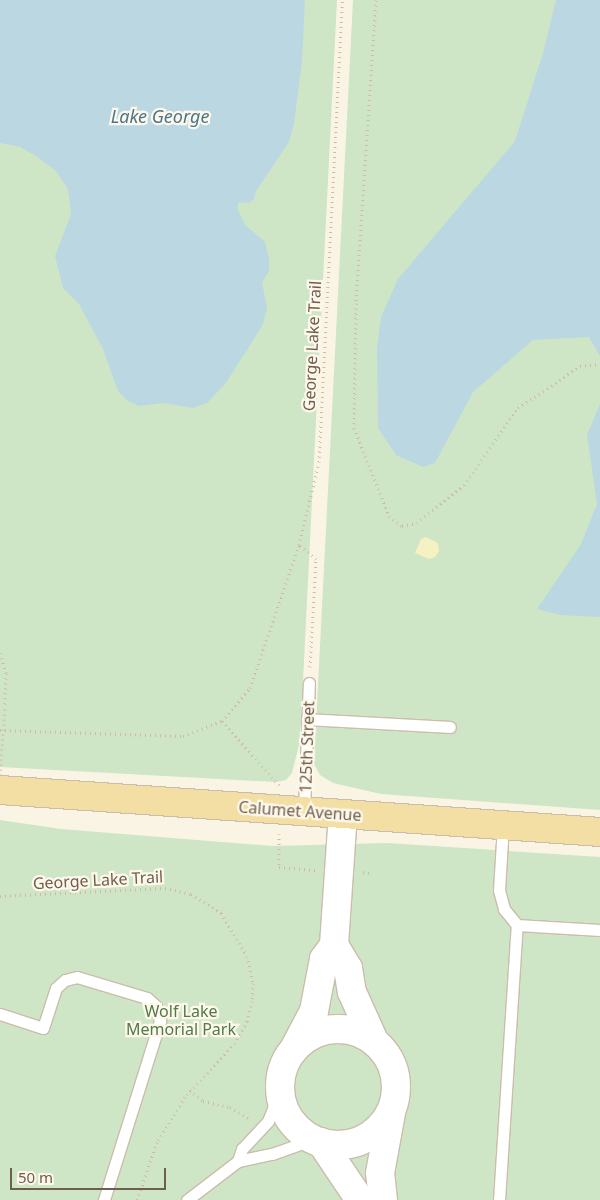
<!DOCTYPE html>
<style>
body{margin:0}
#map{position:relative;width:600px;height:1200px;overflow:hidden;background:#faf4e5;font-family:"Noto Sans",sans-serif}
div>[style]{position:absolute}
.green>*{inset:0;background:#cee6c5}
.sand>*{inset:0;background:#f6f1c2}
.water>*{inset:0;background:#bbd7e2}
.path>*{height:3px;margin-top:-1.5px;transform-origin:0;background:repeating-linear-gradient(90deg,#d1baa2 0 1px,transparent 0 5px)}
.roads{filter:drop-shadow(1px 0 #cabdac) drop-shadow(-1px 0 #cabdac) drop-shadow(0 1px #cabdac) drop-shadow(0 -1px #cabdac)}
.service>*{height:11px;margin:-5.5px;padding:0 5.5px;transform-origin:5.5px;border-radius:5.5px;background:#fff}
.secondary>*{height:28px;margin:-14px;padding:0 14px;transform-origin:14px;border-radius:14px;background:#fff}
.secondary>.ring{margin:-14px;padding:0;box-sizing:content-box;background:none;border:28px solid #fff;border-radius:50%}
.primary>*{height:28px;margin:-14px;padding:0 14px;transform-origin:14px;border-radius:14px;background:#f3dfa3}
.path-bridge>*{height:3px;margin-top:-1.5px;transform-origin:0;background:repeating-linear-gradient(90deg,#d1baa2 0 1px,transparent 0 5px)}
span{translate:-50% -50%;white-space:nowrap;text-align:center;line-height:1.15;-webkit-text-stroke:4.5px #fdf8eb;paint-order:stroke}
.street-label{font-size:16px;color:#705e4d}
.park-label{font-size:16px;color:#527a49}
.water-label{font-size:18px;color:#4c7789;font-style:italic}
.scale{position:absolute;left:10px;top:1168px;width:156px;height:22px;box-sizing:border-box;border:2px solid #705e4d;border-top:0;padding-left:6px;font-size:15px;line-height:18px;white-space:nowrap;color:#705e4d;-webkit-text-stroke:4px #fdf8eb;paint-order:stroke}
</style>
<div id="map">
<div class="green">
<div style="clip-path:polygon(0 0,337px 0,300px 741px,292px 773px,286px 780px,275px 782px,0 767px)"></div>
<div style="clip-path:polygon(353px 0,600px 0,600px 810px,381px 794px,333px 783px,320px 775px,314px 764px)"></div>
<div style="clip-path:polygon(0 820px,61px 829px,273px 846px,388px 843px,600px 857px,600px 1200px,0 1200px)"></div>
</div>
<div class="sand">
<div style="clip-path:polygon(426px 537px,438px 543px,439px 551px,435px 557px,429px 559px,415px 553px,421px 539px)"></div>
</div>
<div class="water">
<div style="clip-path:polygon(0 0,305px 0,302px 61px,294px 124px,289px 142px,256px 191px,254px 199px,249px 203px,239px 202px,237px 207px,245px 225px,265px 242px,269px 259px,269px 271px,262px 282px,267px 308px,263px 324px,247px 350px,225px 384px,207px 403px,193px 408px,164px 403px,139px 406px,128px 401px,118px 391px,103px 349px,79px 304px,63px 288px,55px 256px,71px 214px,68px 189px,56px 171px,36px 156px,20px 147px,0 143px)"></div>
<div style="clip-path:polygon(556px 0,600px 0,600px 356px,589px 337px,533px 340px,473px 392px,435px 463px,423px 467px,396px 455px,378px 428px,377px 348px,381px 317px,398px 279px,515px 141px,543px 53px)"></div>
<div style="clip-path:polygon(600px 404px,600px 617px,560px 615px,537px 609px,581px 544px,597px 504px,587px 435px)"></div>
</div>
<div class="path">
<div style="left:376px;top:0;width:304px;rotate:93.8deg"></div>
<div style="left:356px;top:303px;width:125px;rotate:90.9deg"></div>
<div style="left:354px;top:428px;width:95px;rotate:68.3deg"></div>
<div style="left:389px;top:516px;width:16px;rotate:38deg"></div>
<div style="left:402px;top:526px;width:15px;rotate:-11deg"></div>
<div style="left:417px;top:523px;width:60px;rotate:-39deg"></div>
<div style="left:464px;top:485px;width:94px;rotate:-55deg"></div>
<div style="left:518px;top:408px;width:75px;rotate:-34.1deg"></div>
<div style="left:580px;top:366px;width:20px;rotate:-6deg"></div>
<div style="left:0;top:653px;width:21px;rotate:73deg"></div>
<div style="left:6px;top:673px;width:34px;rotate:92deg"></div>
<div style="left:310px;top:667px;width:108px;rotate:-86.8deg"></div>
<div style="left:316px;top:559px;width:22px;rotate:-141deg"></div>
<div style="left:299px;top:545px;width:85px;rotate:-76.5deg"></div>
<div style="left:319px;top:462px;width:463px;rotate:-87.1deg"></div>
<div style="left:222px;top:721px;width:43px;rotate:-49.7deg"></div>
<div style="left:250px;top:688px;width:151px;rotate:-71.1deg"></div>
<div style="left:0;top:730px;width:183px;rotate:1.9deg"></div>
<div style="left:183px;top:736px;width:42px;rotate:-21deg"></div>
<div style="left:222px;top:721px;width:86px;rotate:48.3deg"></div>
<div style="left:279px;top:834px;width:33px;rotate:90deg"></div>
<div style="left:279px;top:867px;width:38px;rotate:5deg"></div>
<div style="left:363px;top:872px;width:9px;rotate:6deg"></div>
<div style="left:0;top:896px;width:165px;rotate:-2.8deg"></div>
<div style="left:165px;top:888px;width:27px;rotate:13deg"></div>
<div style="left:191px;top:894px;width:36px;rotate:32deg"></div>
<div style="left:221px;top:913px;width:50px;rotate:58.8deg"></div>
<div style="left:247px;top:956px;width:28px;rotate:77deg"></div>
<div style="left:253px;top:983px;width:18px;rotate:93deg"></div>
<div style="left:252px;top:1001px;width:21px;rotate:104deg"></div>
<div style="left:247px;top:1021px;width:25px;rotate:119deg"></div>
<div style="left:235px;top:1043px;width:74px;rotate:132.8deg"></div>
<div style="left:185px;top:1097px;width:53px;rotate:121.9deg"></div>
<div style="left:157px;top:1142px;width:61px;rotate:109deg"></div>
<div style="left:190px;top:1090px;width:17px;rotate:40deg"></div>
<div style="left:203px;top:1101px;width:28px;rotate:13deg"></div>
<div style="left:230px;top:1107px;width:22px;rotate:32deg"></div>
</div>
<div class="roads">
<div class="service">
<div style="left:307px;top:719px;width:143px;rotate:3.2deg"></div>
<div style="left:304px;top:811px;width:128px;rotate:-87.8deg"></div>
<div style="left:503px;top:825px;width:65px;rotate:93.5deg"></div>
<div style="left:499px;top:890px;width:20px;rotate:75deg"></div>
<div style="left:504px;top:909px;width:21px;rotate:51deg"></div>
<div style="left:517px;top:925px;width:83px;rotate:3.4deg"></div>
<div style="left:0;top:1014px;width:45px;rotate:18deg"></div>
<div style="left:43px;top:1028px;width:42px;rotate:-72deg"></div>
<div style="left:56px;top:988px;width:12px;rotate:-42deg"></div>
<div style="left:65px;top:980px;width:12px;rotate:-14deg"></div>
<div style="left:77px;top:977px;width:73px;rotate:16.7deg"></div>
<div style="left:147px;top:998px;width:12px;rotate:42deg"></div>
<div style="left:156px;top:1006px;width:16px;rotate:75deg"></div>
<div style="left:160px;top:1021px;width:188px;rotate:107.4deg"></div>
<div style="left:238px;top:1161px;width:13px;rotate:-72deg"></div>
<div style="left:242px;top:1149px;width:38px;rotate:-47deg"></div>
<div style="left:268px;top:1121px;width:31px;rotate:-68deg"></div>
<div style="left:187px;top:1200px;width:64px;rotate:-37.4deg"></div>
<div style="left:238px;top:1161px;width:35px;rotate:-12deg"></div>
<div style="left:272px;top:1154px;width:45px;rotate:-19.7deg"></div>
<div style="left:499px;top:1200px;width:276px;rotate:-86.3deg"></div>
</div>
<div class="secondary">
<div style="left:334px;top:945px;width:27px;rotate:59deg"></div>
<div style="left:348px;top:968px;width:24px;rotate:81deg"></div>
<div style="left:352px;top:992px;width:54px;rotate:65.8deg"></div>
<div class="ring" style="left:280px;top:1029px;width:88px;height:88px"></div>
<div style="left:295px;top:1047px;width:41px;rotate:-62.2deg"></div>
<div style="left:314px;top:1011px;width:53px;rotate:-79.1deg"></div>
<div style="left:324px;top:959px;width:17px;rotate:-54deg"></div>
<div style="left:334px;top:945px;width:131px;rotate:-86.1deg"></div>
<div style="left:321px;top:1142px;width:70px;rotate:56.1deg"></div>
<div style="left:383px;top:1200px;width:27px;rotate:-96deg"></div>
<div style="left:380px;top:1173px;width:61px;rotate:-79.6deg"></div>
</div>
<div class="primary">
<div style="left:0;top:790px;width:601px;rotate:4deg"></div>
</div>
</div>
<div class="path-bridge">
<div style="left:0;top:775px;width:68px;rotate:-85.8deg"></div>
</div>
<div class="street-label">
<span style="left:312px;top:346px;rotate:-87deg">George Lake Trail</span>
<span style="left:307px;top:747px;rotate:-88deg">125th Street</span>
<span style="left:300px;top:811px;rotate:4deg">Calumet Avenue</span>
<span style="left:98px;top:880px;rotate:-3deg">George Lake Trail</span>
</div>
<div class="park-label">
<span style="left:181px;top:1020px">Wolf Lake<br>Memorial Park</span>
</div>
<div class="water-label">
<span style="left:160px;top:116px">Lake George</span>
</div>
<div class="scale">50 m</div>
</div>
